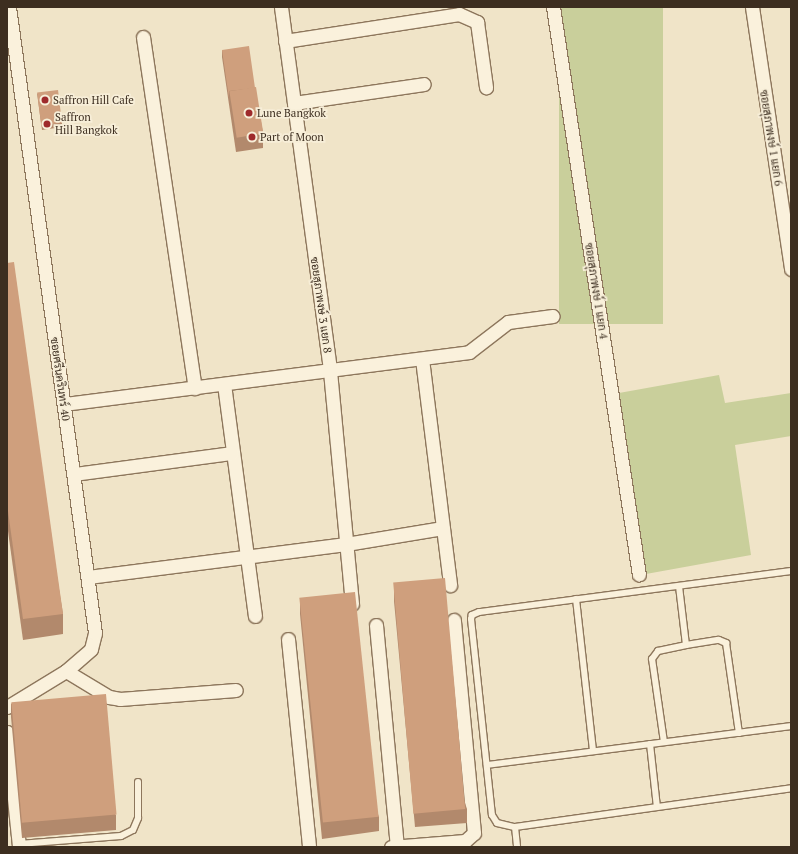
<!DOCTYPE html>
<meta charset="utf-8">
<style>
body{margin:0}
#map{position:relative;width:798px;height:854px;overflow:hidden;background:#f0e4c8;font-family:"PT Serif",Sarabun,serif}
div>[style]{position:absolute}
.green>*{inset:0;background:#c9cf9b;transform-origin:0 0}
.roads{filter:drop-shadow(1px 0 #8d765c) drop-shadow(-1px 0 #8d765c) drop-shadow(0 1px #8d765c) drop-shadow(0 -1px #8d765c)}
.service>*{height:6px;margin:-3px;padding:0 3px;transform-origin:3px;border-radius:3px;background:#faf1dc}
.minor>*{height:13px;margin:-6.5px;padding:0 6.5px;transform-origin:6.5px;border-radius:6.5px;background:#faf1dc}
.wall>*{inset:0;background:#b2896c}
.building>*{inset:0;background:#cf9f7d;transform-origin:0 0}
.dots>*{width:11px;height:11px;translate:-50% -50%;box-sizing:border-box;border:2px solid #f7eed8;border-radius:50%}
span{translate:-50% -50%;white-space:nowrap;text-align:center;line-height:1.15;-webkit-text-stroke:3.5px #f7eed8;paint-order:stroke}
.poi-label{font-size:11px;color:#3d2e20}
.left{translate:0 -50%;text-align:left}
.street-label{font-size:11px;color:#3d2e20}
.frame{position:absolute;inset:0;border:8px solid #3d2e20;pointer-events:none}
</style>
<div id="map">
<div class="green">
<div style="left:559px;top:7px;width:104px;height:317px"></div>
<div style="clip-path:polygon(719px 375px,725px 403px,791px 393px,791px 436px,735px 445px,751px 555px,646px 574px,619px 393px)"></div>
</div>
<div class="roads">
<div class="service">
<div style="left:791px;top:571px;width:315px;rotate:172.5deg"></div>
<div style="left:479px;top:612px;width:8px;rotate:157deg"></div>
<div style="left:472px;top:615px;width:4px;rotate:104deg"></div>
<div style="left:471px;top:619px;width:197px;rotate:83.9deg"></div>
<div style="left:492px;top:815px;width:9px;rotate:58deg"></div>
<div style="left:497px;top:823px;width:18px;rotate:13deg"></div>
<div style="left:515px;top:827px;width:279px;rotate:-8deg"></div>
<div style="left:576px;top:599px;width:153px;rotate:83.6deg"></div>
<div style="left:686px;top:645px;width:33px;rotate:-9deg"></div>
<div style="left:719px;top:640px;width:8px;rotate:23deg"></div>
<div style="left:726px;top:643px;width:91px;rotate:81.8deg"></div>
<div style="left:664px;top:742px;width:84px;rotate:-98.2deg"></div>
<div style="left:652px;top:659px;width:10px;rotate:-53deg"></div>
<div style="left:658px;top:651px;width:29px;rotate:-12deg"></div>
<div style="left:686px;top:645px;width:59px;rotate:-96.8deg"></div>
<div style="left:650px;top:744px;width:63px;rotate:83.7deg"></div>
<div style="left:487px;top:765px;width:306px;rotate:-7.3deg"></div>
<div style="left:515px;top:827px;width:20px;rotate:84deg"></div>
<div style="left:19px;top:844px;width:102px;rotate:-4.5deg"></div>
<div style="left:121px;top:836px;width:13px;rotate:-27deg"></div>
<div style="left:133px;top:830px;width:13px;rotate:-67deg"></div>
<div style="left:138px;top:818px;width:36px;rotate:-90deg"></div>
</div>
<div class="minor">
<div style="left:281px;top:7px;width:367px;rotate:82.3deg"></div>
<div style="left:330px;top:371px;width:234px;rotate:84.6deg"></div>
<div style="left:553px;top:7px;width:574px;rotate:81.39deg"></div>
<div style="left:752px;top:7px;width:265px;rotate:81.5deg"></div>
<div style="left:143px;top:37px;width:355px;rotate:81.6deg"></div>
<div style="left:285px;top:41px;width:176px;rotate:-8.8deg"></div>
<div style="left:459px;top:14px;width:20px;rotate:24deg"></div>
<div style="left:477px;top:22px;width:66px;rotate:82.1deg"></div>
<div style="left:294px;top:103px;width:131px;rotate:-8.3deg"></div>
<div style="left:422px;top:359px;width:228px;rotate:82.9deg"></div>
<div style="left:224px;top:384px;width:234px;rotate:82.4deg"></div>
<div style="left:64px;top:404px;width:408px;rotate:-7.3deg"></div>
<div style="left:469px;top:352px;width:49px;rotate:-37.6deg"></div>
<div style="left:508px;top:322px;width:45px;rotate:-7.6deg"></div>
<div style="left:74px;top:474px;width:159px;rotate:-7.6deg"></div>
<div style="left:88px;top:577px;width:260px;rotate:-7.3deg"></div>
<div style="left:346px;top:544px;width:98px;rotate:-9.4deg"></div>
<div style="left:376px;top:625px;width:222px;rotate:84.6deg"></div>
<div style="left:288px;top:639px;width:209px;rotate:84.2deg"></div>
<div style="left:66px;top:671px;width:50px;rotate:31.2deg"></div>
<div style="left:109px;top:697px;width:11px;rotate:10deg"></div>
<div style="left:120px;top:699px;width:116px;rotate:-4.4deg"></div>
<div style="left:7px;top:707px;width:69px;rotate:-31.4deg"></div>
<div style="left:66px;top:671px;width:33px;rotate:-41deg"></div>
<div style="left:91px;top:649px;width:16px;rotate:-76deg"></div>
<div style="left:95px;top:633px;width:632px;rotate:-97.82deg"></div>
<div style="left:7px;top:732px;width:116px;rotate:84deg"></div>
<div style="left:391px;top:847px;width:74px;rotate:-4.6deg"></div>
<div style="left:465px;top:841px;width:12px;rotate:-42deg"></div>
<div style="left:474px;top:833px;width:214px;rotate:-95.4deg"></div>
</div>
</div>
<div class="wall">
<div style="clip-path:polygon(222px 50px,255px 88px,263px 133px,263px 148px,236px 152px,222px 57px)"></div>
<div style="clip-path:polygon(37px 93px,62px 123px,62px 127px,42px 130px)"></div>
<div style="clip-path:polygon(7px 263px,63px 614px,63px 634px,23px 640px,7px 524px)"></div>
<div style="clip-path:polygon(394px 587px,467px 809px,467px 823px,415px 827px,394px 601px)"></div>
<div style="clip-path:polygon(300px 600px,379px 817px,379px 831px,322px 839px,300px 614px)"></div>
<div style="clip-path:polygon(11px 703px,116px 815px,116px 830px,22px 838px,11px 717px)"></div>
</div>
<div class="building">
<div style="clip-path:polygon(249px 46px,255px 88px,229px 91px,229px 98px,222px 50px)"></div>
<div style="left:256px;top:87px;width:47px;height:27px;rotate:81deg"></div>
<div style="left:58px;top:90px;width:33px;height:21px;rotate:83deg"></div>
<div style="clip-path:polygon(14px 262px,63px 614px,23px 619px,7px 504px,7px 263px)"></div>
<div style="left:445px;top:578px;width:232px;height:52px;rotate:85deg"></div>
<div style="left:355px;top:592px;width:226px;height:56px;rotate:84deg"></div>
<div style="left:106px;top:694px;width:121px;height:95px;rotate:85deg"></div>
</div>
<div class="dots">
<div style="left:45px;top:100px;background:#9e2a2b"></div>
<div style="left:249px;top:113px;background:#9e2a2b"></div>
<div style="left:47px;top:124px;background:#9e2a2b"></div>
<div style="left:252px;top:137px;background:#9e2a2b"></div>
</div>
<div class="poi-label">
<span class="left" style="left:53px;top:100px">Saffron Hill Cafe</span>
<span class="left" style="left:257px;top:113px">Lune Bangkok</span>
<span class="left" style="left:55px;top:124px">Saffron<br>Hill Bangkok</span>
<span class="left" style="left:260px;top:137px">Part of Moon</span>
</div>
<div class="street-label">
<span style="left:771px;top:138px;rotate:81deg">ซอยสุภาพงษ์ 1 แยก 6</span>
<span style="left:596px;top:291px;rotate:81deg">ซอยสุภาพงษ์ 1 แยก 4</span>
<span style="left:321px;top:305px;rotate:82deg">ซอยสุภาพงษ์ 3 แยก 8</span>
<span style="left:60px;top:379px;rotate:82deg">ซอยศรีนครินทร์ 40</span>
</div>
<div class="frame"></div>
</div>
